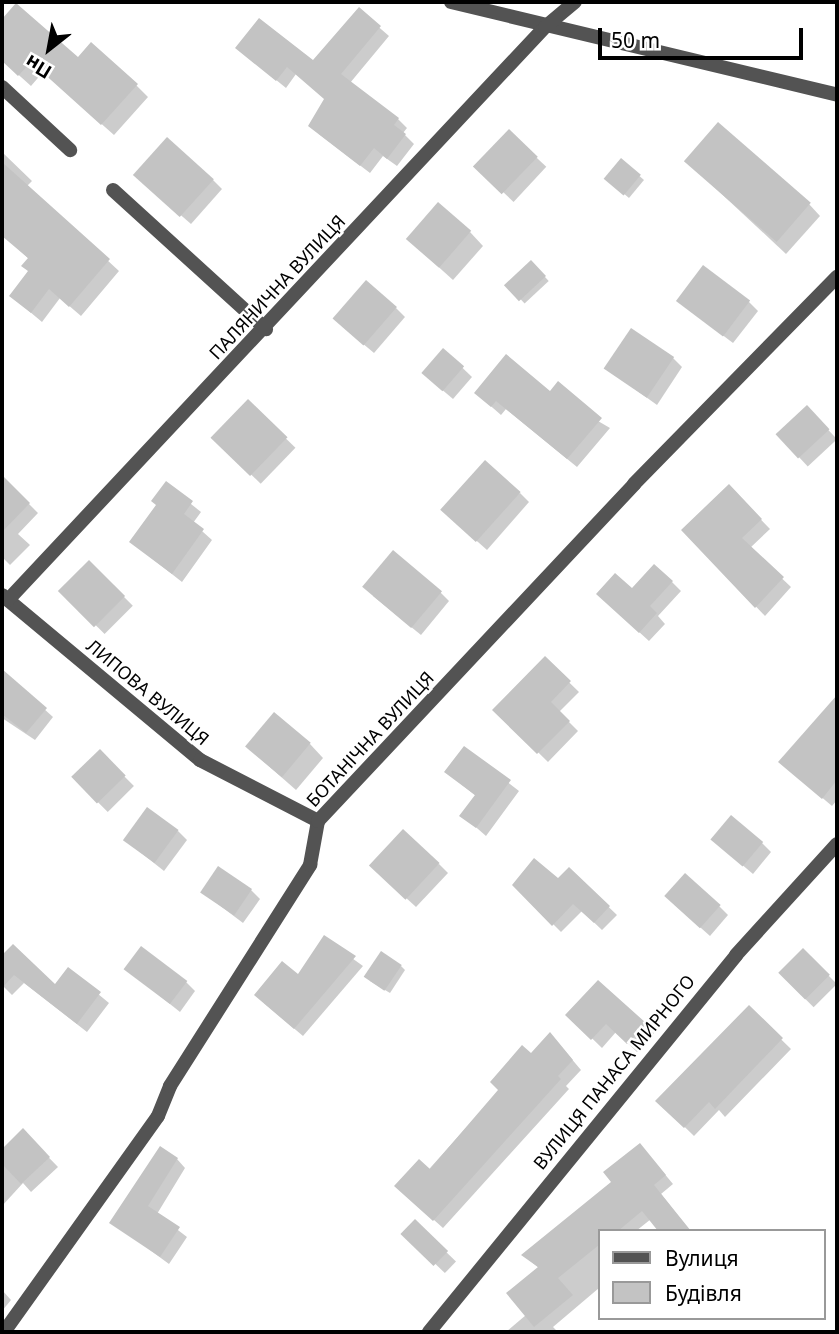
<!DOCTYPE html>
<meta charset="utf-8">
<style>
body{margin:0}
#map{position:relative;width:839px;height:1334px;overflow:hidden;background:#fff;font-family:"Noto Sans",sans-serif}
div>[style]{position:absolute}
.shadow>*{inset:0;background:#0003;transform-origin:0 0}
.building>*{inset:0;background:#c3c3c3;transform-origin:0 0}
.minor>*{height:14px;margin:-7px;padding:0 7px;transform-origin:7px;border-radius:7px;background:#535353}
span{translate:-50% -50%;white-space:nowrap;text-align:center;line-height:1.15;-webkit-text-stroke:5px #fff;paint-order:stroke}
.street-label{font-size:18px;color:#000}
.frame{position:absolute;inset:0;border:4px solid #000;pointer-events:none}
.legend{position:absolute;left:598px;top:1229px;width:228px;height:91px;box-sizing:border-box;background:#fff;border:2px solid #999;margin:0;padding:9px 12px;list-style:none;font-size:21px;color:#000}
.legend li{display:flex;align-items:center;gap:14px;height:35px}
.legend b{width:35px;border:2px solid #999}
.north{position:absolute;left:14px;top:14px;width:70px;height:70px;-webkit-text-stroke:5px #fff;paint-order:stroke;rotate:211deg;font-size:19px;font-weight:700;line-height:28px;text-align:center;color:#000}
.north::after{content:'';display:block;margin:auto;width:24px;height:32px;background:#000;clip-path:polygon(50% 0,100% 100%,50% 72%,0 100%)}
.scale{position:absolute;left:598px;top:28px;width:205px;height:32px;box-sizing:border-box;border:4px solid #000;border-top:0;padding-left:9px;font-size:21px;line-height:24px;white-space:nowrap;color:#000;-webkit-text-stroke:5px #fff;paint-order:stroke}
</style>
<div id="map">
<div class="shadow">
<div style="clip-path:polygon(16px 5px,78px 60px,136px 85px,148px 97px,114px 135px,43px 72px,31px 86px,2px 60px,2px 22px)"></div>
<div style="clip-path:polygon(359px 10px,389px 36px,350px 83px,398px 119px,407px 128px,403px 133px,414px 144px,397px 166px,383px 156px,370px 173px,319px 134px,326px 100px,296px 74px,286px 88px,237px 48px,314px 63px)"></div>
<div style="left:509px;top:132px;width:51px;height:48px;rotate:43deg"></div>
<div style="clip-path:polygon(2px 152px,32px 181px,27px 186px,119px 271px,81px 316px,60px 298px,42px 322px,11px 296px,30px 272px,29px 259px,2px 234px,2px 227px,13px 213px,2px 202px)"></div>
<div style="clip-path:polygon(621px 160px,644px 180px,629px 198px,610px 182px)"></div>
<div style="clip-path:polygon(697px 171px,809px 204px,820px 216px,786px 254px)"></div>
<div style="clip-path:polygon(213px 180px,222px 189px,191px 224px,145px 184px)"></div>
<div style="clip-path:polygon(470px 232px,483px 246px,453px 280px,422px 252px)"></div>
<div style="left:531px;top:262px;width:26px;height:33px;rotate:47deg"></div>
<div style="clip-path:polygon(749px 302px,758px 311px,733px 343px,688px 309px)"></div>
<div style="clip-path:polygon(396px 308px,405px 317px,374px 353px,343px 327px)"></div>
<div style="clip-path:polygon(444px 350px,472px 377px,453px 399px,433px 382px)"></div>
<div style="clip-path:polygon(673px 358px,682px 367px,657px 405px,607px 369px)"></div>
<div style="clip-path:polygon(550px 393px,610px 428px,577px 467px,506px 409px,501px 415px,485px 401px)"></div>
<div style="left:248px;top:402px;width:66px;height:50px;rotate:44deg"></div>
<div style="left:807px;top:407px;width:44px;height:40px;rotate:47deg"></div>
<div style="clip-path:polygon(2px 477px,38px 513px,18px 534px,30px 545px,10px 565px,2px 557px)"></div>
<div style="clip-path:polygon(166px 484px,201px 512px,193px 523px,212px 540px,182px 582px,131px 542px,158px 506px)"></div>
<div style="clip-path:polygon(729px 487px,770px 529px,750px 548px,791px 587px,765px 616px,683px 530px)"></div>
<div style="clip-path:polygon(520px 493px,529px 502px,487px 550px,452px 519px)"></div>
<div style="left:89px;top:562px;width:62px;height:40px;rotate:45deg"></div>
<div style="clip-path:polygon(672px 582px,681px 591px,658px 616px,665px 624px,649px 641px,607px 603px,632px 591px)"></div>
<div style="clip-path:polygon(440px 592px,449px 601px,421px 635px,373px 596px)"></div>
<div style="clip-path:polygon(545px 659px,579px 692px,559px 712px,578px 731px,548px 762px,495px 710px)"></div>
<div style="clip-path:polygon(2px 671px,53px 717px,35px 740px,2px 718px)"></div>
<div style="clip-path:polygon(837px 698px,837px 800px,832px 806px,780px 762px)"></div>
<div style="clip-path:polygon(310px 744px,323px 758px,296px 790px,247px 747px)"></div>
<div style="clip-path:polygon(464px 748px,519px 791px,486px 836px,462px 815px,476px 796px,446px 772px)"></div>
<div style="left:100px;top:752px;width:48px;height:37px;rotate:45deg"></div>
<div style="clip-path:polygon(178px 831px,187px 840px,164px 871px,125px 840px)"></div>
<div style="clip-path:polygon(713px 840px,762px 843px,771px 852px,753px 874px)"></div>
<div style="clip-path:polygon(439px 864px,448px 873px,416px 907px,380px 874px)"></div>
<div style="clip-path:polygon(569px 869px,617px 915px,602px 930px,582px 911px,561px 932px,514px 885px,558px 881px)"></div>
<div style="clip-path:polygon(251px 890px,260px 899px,243px 923px,202px 892px)"></div>
<div style="clip-path:polygon(675px 905px,719px 906px,728px 915px,710px 936px)"></div>
<div style="clip-path:polygon(324px 938px,363px 966px,303px 1036px,264px 1003px,299px 977px)"></div>
<div style="clip-path:polygon(13px 946px,56px 987px,69px 970px,109px 1003px,87px 1032px,24px 983px,12px 995px,2px 985px,2px 958px)"></div>
<div style="left:803px;top:950px;width:48px;height:33px;rotate:45deg"></div>
<div style="clip-path:polygon(401px 966px,405px 970px,390px 993px,370px 981px)"></div>
<div style="clip-path:polygon(126px 969px,186px 982px,195px 991px,180px 1012px)"></div>
<div style="clip-path:polygon(598px 982px,654px 1033px,637px 1052px,616px 1032px,602px 1048px,568px 1015px)"></div>
<div style="clip-path:polygon(749px 1008px,791px 1049px,725px 1117px,719px 1110px,694px 1136px,658px 1101px)"></div>
<div style="clip-path:polygon(559px 1044px,581px 1070px,566px 1086px,569px 1089px,443px 1228px,406px 1195px,531px 1055px)"></div>
<div style="clip-path:polygon(23px 1131px,58px 1167px,31px 1192px,23px 1183px,2px 1206px,2px 1151px)"></div>
<div style="clip-path:polygon(648px 1154px,673px 1184px,661px 1194px,690px 1231px,651px 1219px,636px 1231px,599px 1231px,599px 1288px,553px 1327px,558px 1332px,506px 1332px,526px 1315px,539px 1268px,523px 1255px)"></div>
<div style="clip-path:polygon(177px 1159px,185px 1168px,157px 1214px,187px 1237px,169px 1264px,112px 1222px)"></div>
<div style="left:415px;top:1222px;width:57px;height:16px;rotate:44deg"></div>
<div style="clip-path:polygon(2px 1290px,11px 1300px,2px 1311px)"></div>
</div>
<div class="building">
<div style="clip-path:polygon(16px 3px,78px 57px,91px 42px,138px 84px,101px 125px,31px 62px,18px 76px,2px 61px,2px 19px)"></div>
<div style="clip-path:polygon(359px 7px,381px 26px,341px 74px,399px 118px,394px 125px,406px 134px,387px 159px,374px 148px,360px 166px,308px 126px,324px 99px,287px 67px,276px 81px,235px 48px,259px 18px,313px 60px)"></div>
<div style="left:718px;top:122px;width:123px;height:52px;rotate:41deg"></div>
<div style="left:509px;top:129px;width:40px;height:52px;rotate:44deg"></div>
<div style="left:167px;top:137px;width:63px;height:51px;rotate:42deg"></div>
<div style="left:621px;top:158px;width:26px;height:27px;rotate:40deg"></div>
<div style="clip-path:polygon(2px 162px,110px 259px,69px 307px,49px 289px,31px 313px,9px 296px,28px 271px,21px 266px,28px 258px,2px 236px)"></div>
<div style="left:438px;top:202px;width:44px;height:49px;rotate:41deg"></div>
<div style="left:531px;top:260px;width:22px;height:37px;rotate:47deg"></div>
<div style="left:703px;top:265px;width:59px;height:45px;rotate:37deg"></div>
<div style="left:366px;top:280px;width:41px;height:51px;rotate:41deg"></div>
<div style="left:631px;top:328px;width:52px;height:49px;rotate:34deg"></div>
<div style="left:443px;top:348px;width:28px;height:33px;rotate:41deg"></div>
<div style="clip-path:polygon(506px 354px,550px 391px,558px 381px,602px 418px,567px 459px,496px 401px,491px 407px,474px 393px)"></div>
<div style="left:248px;top:399px;width:55px;height:54px;rotate:44deg"></div>
<div style="left:807px;top:405px;width:33px;height:43px;rotate:47deg"></div>
<div style="left:485px;top:460px;width:48px;height:67px;rotate:42deg"></div>
<div style="clip-path:polygon(2px 475px,30px 503px,2px 532px)"></div>
<div style="clip-path:polygon(166px 481px,193px 501px,184px 514px,204px 529px,172px 574px,129px 542px,156px 505px,151px 501px)"></div>
<div style="clip-path:polygon(729px 484px,762px 519px,742px 538px,784px 577px,755px 608px,681px 530px)"></div>
<div style="left:393px;top:550px;width:64px;height:48px;rotate:40deg"></div>
<div style="left:89px;top:560px;width:51px;height:44px;rotate:45deg"></div>
<div style="clip-path:polygon(654px 564px,673px 581px,650px 606px,657px 613px,639px 633px,596px 594px,615px 573px,632px 588px)"></div>
<div style="clip-path:polygon(545px 656px,571px 681px,551px 702px,570px 721px,537px 754px,492px 710px)"></div>
<div style="clip-path:polygon(2px 669px,47px 708px,26px 733px,2px 714px)"></div>
<div style="clip-path:polygon(837px 695px,837px 780px,822px 799px,778px 762px)"></div>
<div style="left:274px;top:712px;width:48px;height:45px;rotate:40deg"></div>
<div style="clip-path:polygon(464px 746px,511px 780px,476px 828px,459px 816px,475px 795px,444px 772px)"></div>
<div style="left:100px;top:749px;width:37px;height:40px;rotate:46deg"></div>
<div style="left:147px;top:807px;width:39px;height:41px;rotate:36deg"></div>
<div style="left:731px;top:815px;width:42px;height:32px;rotate:40deg"></div>
<div style="left:403px;top:829px;width:50px;height:50px;rotate:43deg"></div>
<div style="clip-path:polygon(534px 858px,558px 878px,569px 867px,610px 906px,594px 923px,573px 904px,552px 926px,512px 885px)"></div>
<div style="left:218px;top:866px;width:41px;height:32px;rotate:34deg"></div>
<div style="left:685px;top:873px;width:48px;height:31px;rotate:42deg"></div>
<div style="clip-path:polygon(324px 935px,356px 956px,294px 1029px,254px 995px,282px 961px,298px 974px)"></div>
<div style="clip-path:polygon(13px 944px,55px 984px,68px 967px,101px 992px,77px 1024px,14px 975px,2px 988px,2px 955px)"></div>
<div style="left:141px;top:946px;width:58px;height:29px;rotate:37deg"></div>
<div style="left:803px;top:948px;width:38px;height:35px;rotate:45deg"></div>
<div style="left:381px;top:951px;width:25px;height:31px;rotate:34deg"></div>
<div style="clip-path:polygon(598px 980px,646px 1023px,627px 1044px,606px 1024px,591px 1040px,565px 1015px)"></div>
<div style="clip-path:polygon(749px 1005px,783px 1038px,715px 1109px,709px 1102px,684px 1128px,655px 1101px)"></div>
<div style="clip-path:polygon(550px 1032px,573px 1060px,558px 1076px,561px 1079px,433px 1221px,394px 1186px,419px 1159px,430px 1169px,498px 1090px,490px 1082px,522px 1045px,531px 1053px)"></div>
<div style="clip-path:polygon(23px 1128px,50px 1157px,21px 1184px,2px 1164px,2px 1149px)"></div>
<div style="clip-path:polygon(640px 1143px,666px 1175px,654px 1185px,691px 1231px,658px 1231px,642px 1211px,618px 1231px,599px 1231px,599px 1245px,558px 1278px,573px 1295px,534px 1327px,506px 1293px,538px 1267px,521px 1255px,611px 1182px,603px 1172px)"></div>
<div style="clip-path:polygon(160px 1146px,178px 1158px,148px 1206px,180px 1227px,160px 1257px,109px 1223px)"></div>
<div style="left:415px;top:1219px;width:46px;height:21px;rotate:44deg"></div>
</div>
<div class="minor">
<div style="left:451px;top:2px;width:397px;rotate:13.5deg"></div>
<div style="left:2px;top:87px;width:93px;rotate:42.8deg"></div>
<div style="left:113px;top:190px;width:207px;rotate:42.3deg"></div>
<div style="left:2px;top:595px;width:258px;rotate:39.8deg"></div>
<div style="left:200px;top:760px;width:133px;rotate:27.3deg"></div>
<div style="left:8px;top:600px;width:785px;rotate:-46.86deg"></div>
<div style="left:545px;top:27px;width:39px;rotate:-40deg"></div>
<div style="left:4px;top:1332px;width:265px;rotate:-54.5deg"></div>
<div style="left:158px;top:1116px;width:32px;rotate:-68deg"></div>
<div style="left:170px;top:1086px;width:262px;rotate:-57.6deg"></div>
<div style="left:310px;top:865px;width:45px;rotate:-79.7deg"></div>
<div style="left:318px;top:821px;width:462px;rotate:-46.8deg"></div>
<div style="left:634px;top:484px;width:290px;rotate:-45.6deg"></div>
<div style="left:429px;top:1332px;width:486px;rotate:-50.8deg"></div>
<div style="left:736px;top:955px;width:150px;rotate:-47.7deg"></div>
</div>
<div class="street-label">
<span style="left:277px;top:287px;rotate:-47deg">ПАЛЯНИЧНА ВУЛИЦЯ</span>
<span style="left:148px;top:692px;rotate:40deg">ЛИПОВА ВУЛИЦЯ</span>
<span style="left:370px;top:739px;rotate:-47deg">БОТАНІЧНА ВУЛИЦЯ</span>
<span style="left:614px;top:1072px;rotate:-51deg">ВУЛИЦЯ ПАНАСА МИРНОГО</span>
</div>
<div class="frame"></div>
<ul class="legend">
<li><b style="height:9px;background:#535353"></b>Вулиця</li>
<li><b style="height:19px;background:#c3c3c3"></b>Будівля</li>
</ul>
<div class="north">Пн</div>
<div class="scale">50 m</div>
</div>
